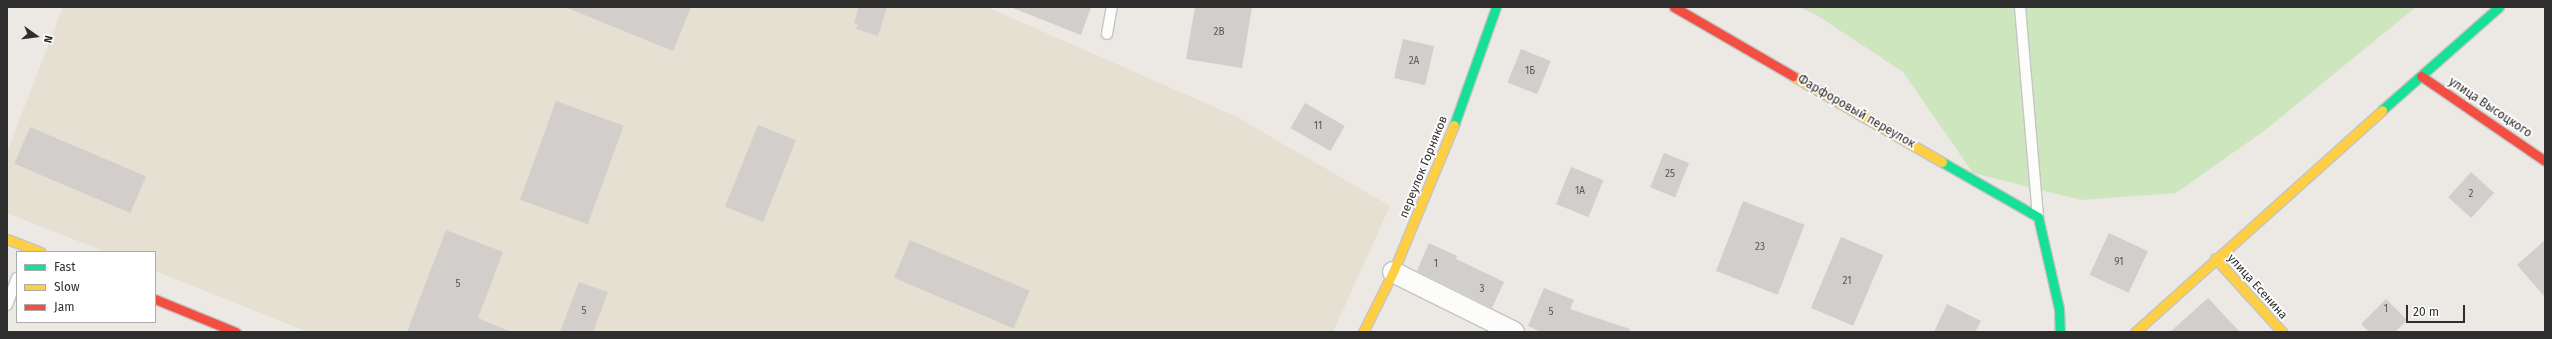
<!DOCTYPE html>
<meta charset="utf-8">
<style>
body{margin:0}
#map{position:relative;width:2552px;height:339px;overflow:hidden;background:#ece8e4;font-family:"Fira Sans",sans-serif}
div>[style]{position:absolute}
.education>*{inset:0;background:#e6e0d3}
.green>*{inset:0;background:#cee6be}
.building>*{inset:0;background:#d1cecb;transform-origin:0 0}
.roads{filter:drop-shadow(1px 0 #c5c4c5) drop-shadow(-1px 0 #c5c4c5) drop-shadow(0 1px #c5c4c5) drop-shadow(0 -1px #c5c4c5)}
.lane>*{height:10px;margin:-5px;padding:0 5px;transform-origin:5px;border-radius:5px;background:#fcfcfb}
.street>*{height:20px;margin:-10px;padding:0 10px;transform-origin:10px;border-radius:10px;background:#fcfcfb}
.fast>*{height:9px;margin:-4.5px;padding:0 4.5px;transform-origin:4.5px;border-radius:4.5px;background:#16e098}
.slow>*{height:9px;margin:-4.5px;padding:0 4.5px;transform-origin:4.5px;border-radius:4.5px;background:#ffcf43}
.jam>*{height:9px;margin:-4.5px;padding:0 4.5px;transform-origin:4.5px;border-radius:4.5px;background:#f24e42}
span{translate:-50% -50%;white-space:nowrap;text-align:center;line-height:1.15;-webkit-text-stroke:3.5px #fff;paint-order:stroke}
.number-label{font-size:10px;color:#585857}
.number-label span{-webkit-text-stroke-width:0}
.street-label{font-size:12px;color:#2e2e2e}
.frame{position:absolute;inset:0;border:8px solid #2e2e2e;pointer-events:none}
.legend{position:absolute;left:16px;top:251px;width:140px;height:72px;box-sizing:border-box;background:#fff;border:1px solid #ababab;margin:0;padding:5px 7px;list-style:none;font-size:12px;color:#2e2e2e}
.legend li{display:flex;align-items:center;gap:8px;height:20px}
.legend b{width:20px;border:1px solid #ababab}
.north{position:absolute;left:16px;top:16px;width:40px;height:40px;-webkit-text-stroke:3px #fff;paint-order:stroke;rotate:104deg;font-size:11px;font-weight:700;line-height:16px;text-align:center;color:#2e2e2e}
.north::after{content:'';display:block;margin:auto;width:14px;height:18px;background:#2e2e2e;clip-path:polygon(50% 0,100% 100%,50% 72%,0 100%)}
.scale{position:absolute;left:2406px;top:305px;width:59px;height:18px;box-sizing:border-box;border:2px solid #2e2e2e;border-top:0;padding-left:5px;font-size:12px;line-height:14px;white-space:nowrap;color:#2e2e2e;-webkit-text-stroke:3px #fff;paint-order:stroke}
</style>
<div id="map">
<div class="education">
<div style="clip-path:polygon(63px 7px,987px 7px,1237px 117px,1390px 206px,1333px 332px,308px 332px,155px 271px,155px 252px,106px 252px,7px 213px,7px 152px)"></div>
</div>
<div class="green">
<div style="clip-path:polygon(1798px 7px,2416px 7px,2264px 131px,2176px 193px,2081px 200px,1973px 173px,1903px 72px,1815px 14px)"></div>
</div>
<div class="building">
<div style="clip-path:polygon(565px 7px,691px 7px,673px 51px)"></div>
<div style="clip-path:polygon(859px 7px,887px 7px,878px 36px,856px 29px,858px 24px,854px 23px)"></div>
<div style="clip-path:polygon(1010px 7px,1091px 7px,1081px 35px)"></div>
<div style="clip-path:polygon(1195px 7px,1252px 7px,1242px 68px,1186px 59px)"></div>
<div style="left:1403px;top:39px;width:32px;height:40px;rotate:13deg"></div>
<div style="left:1521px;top:49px;width:32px;height:36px;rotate:22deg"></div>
<div style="left:556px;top:101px;width:72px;height:105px;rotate:20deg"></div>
<div style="left:1305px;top:103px;width:46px;height:29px;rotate:30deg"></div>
<div style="left:758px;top:125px;width:41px;height:88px;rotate:22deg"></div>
<div style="left:30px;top:127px;width:126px;height:40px;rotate:23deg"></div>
<div style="left:1664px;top:153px;width:27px;height:37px;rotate:22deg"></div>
<div style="left:1571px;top:167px;width:35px;height:40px;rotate:22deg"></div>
<div style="left:2471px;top:172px;width:31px;height:34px;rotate:42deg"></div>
<div style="left:1743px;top:201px;width:66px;height:75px;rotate:21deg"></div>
<div style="clip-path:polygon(446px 230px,503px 252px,478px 318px,511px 332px,407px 332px)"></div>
<div style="left:2109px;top:233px;width:43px;height:46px;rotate:25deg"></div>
<div style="left:1841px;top:237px;width:46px;height:77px;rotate:23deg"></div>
<div style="left:910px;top:240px;width:130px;height:41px;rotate:23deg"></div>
<div style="clip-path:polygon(2545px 240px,2545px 297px,2517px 265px)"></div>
<div style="clip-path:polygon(1429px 243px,1457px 256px,1456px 259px,1504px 282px,1492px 308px,1417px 271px)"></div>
<div style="clip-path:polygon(579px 282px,608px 292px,593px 332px,560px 332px)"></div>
<div style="clip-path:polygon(1544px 288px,1574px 300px,1570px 309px,1630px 329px,1629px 332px,1541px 332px,1528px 326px)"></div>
<div style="clip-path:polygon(2208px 298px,2240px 332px,2170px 332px)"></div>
<div style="clip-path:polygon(2386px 299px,2407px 320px,2395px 332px,2369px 332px,2361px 324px)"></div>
<div style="clip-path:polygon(1947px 304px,1981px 321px,1975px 332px,1934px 332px)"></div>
</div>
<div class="roads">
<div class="lane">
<div style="left:2020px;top:7px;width:211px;rotate:85.1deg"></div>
<div style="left:1107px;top:34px;width:27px;rotate:-80deg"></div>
<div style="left:7px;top:305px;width:29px;rotate:-70deg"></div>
</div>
<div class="street">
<div style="left:1393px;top:272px;width:135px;rotate:26.4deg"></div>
</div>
<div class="fast">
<div style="left:2382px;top:110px;width:156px;rotate:-41.4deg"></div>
<div style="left:1454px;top:125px;width:125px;rotate:-70.4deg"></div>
<div style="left:1942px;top:162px;width:111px;rotate:29.8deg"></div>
<div style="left:2038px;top:217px;width:94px;rotate:77.1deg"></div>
<div style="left:2059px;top:309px;width:23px;rotate:88deg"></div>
</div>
<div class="slow">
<div style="left:1793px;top:76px;width:172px;rotate:30deg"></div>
<div style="left:7px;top:239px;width:36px;rotate:21deg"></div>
<div style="left:2215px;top:258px;width:100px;rotate:47.8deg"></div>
<div style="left:1363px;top:332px;width:67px;rotate:-63.4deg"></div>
<div style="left:1393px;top:272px;width:159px;rotate:-67.5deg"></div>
<div style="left:2135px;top:332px;width:332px;rotate:-41.9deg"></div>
</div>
<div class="jam">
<div style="left:1674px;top:7px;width:138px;rotate:30.1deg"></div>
<div style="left:2421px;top:76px;width:150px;rotate:34.4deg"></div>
<div style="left:155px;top:299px;width:87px;rotate:22.2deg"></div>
</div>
</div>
<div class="number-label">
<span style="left:1219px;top:33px">2В</span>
<span style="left:1414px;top:62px">2А</span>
<span style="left:1530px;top:72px">1Б</span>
<span style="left:1318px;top:127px">11</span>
<span style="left:1670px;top:175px">25</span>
<span style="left:1580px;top:192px">1А</span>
<span style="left:2471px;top:195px">2</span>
<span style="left:1760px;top:248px">23</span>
<span style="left:2119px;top:263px">91</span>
<span style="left:1436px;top:265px">1</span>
<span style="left:1847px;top:282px">21</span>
<span style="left:458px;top:285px">5</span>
<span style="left:1482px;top:290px">3</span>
<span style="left:2386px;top:310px">1</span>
<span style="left:584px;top:312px">5</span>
<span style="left:1551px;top:313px">5</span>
</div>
<div class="street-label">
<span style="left:2490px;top:108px;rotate:34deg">улица Высоцкого</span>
<span style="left:1856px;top:112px;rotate:30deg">Фарфоровый переулок</span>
<span style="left:1424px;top:167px;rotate:-68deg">переулок Горняков</span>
<span style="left:2257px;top:287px;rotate:48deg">улица Есенина</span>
</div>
<div class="frame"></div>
<ul class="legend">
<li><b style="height:5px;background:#16e098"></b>Fast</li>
<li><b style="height:5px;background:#ffcf43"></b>Slow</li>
<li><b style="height:5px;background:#f24e42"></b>Jam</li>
</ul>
<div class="north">N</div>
<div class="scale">20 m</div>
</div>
